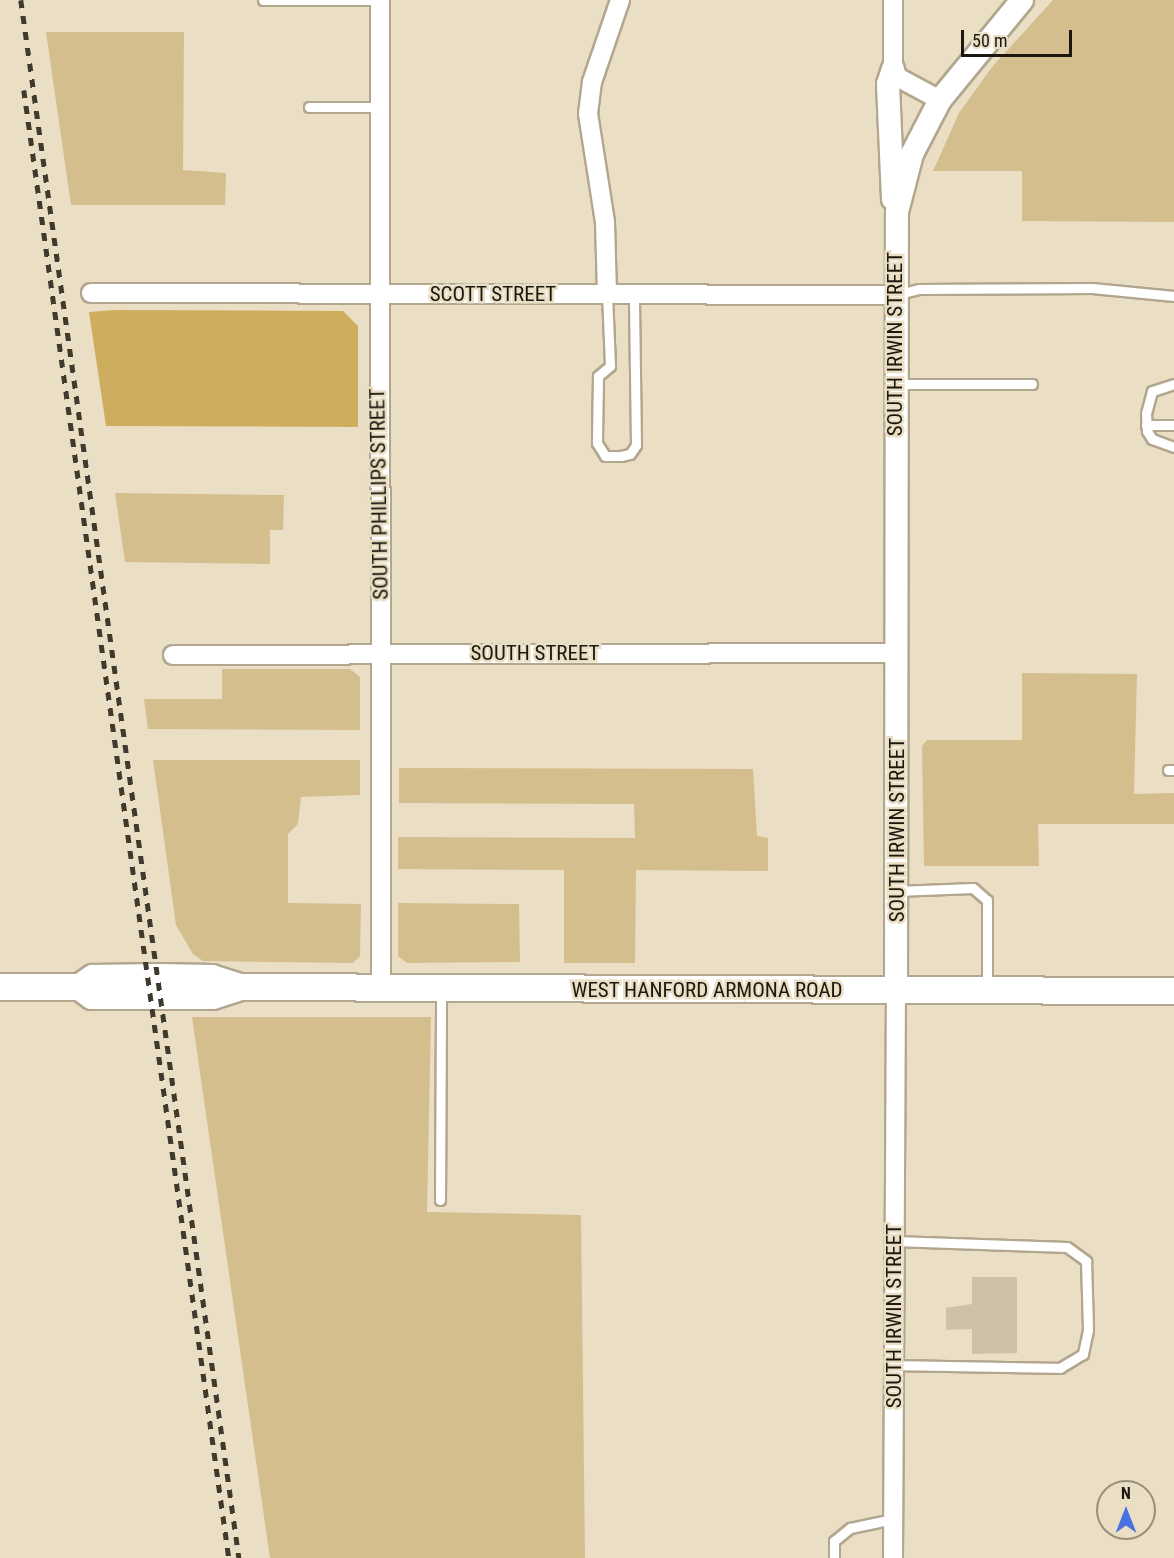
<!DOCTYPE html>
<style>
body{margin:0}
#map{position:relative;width:1174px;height:1558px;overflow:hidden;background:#eadec4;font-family:"Roboto Condensed",sans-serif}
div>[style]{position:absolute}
.green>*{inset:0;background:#d4be8e}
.water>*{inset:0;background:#cfad5f}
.building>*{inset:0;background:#cdc2a8}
.roads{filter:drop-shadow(2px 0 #b2a78e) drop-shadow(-2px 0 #b2a78e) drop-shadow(0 2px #b2a78e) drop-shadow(0 -2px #b2a78e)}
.service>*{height:9px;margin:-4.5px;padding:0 4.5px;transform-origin:4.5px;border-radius:4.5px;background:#fff}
.minor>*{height:18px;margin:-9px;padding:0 9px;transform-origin:9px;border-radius:9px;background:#fff}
.tertiary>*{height:22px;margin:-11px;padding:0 11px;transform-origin:11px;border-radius:11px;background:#fff}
.secondary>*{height:26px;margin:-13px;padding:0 13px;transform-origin:13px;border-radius:13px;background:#fff}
.rail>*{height:4.5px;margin-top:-2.25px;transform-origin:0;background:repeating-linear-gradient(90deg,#403a2e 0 8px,transparent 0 16px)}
span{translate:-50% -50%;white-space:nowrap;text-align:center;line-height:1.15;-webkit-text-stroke:5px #eadec4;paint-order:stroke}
.street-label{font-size:21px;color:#1c180f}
.north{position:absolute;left:1096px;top:1480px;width:60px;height:60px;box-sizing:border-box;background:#eadec4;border:2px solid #988f7c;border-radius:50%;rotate:0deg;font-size:16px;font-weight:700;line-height:24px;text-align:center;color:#1c180f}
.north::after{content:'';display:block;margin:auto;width:21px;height:27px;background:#4871e3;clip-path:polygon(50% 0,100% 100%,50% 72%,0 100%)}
.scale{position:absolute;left:961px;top:30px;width:111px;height:27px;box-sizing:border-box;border:3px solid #1c180f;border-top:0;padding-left:8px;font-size:18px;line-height:21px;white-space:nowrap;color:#1c180f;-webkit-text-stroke:4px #eadec4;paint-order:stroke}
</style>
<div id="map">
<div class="green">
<div style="clip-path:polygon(1053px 0,1174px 0,1174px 222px,1022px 221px,1022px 171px,933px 171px,959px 113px,992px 67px)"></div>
<div style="clip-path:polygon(46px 32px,184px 32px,183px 170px,226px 173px,225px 205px,71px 205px)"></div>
<div style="clip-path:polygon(115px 493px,284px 495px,283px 530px,270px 530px,270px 564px,125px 562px)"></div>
<div style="clip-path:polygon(222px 669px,350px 669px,360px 677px,360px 730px,148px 729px,144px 699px,222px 699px)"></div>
<div style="clip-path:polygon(1022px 673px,1137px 674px,1134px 794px,1174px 793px,1174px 824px,1038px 824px,1039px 866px,924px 866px,922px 746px,927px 740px,1022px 740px)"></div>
<div style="clip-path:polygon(153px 760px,360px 760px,360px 795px,301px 797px,298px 824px,288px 834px,288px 903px,361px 904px,360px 956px,353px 963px,203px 961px,193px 954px,176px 925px)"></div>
<div style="clip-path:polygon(399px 768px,753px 769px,757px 836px,768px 838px,768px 871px,636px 870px,635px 963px,564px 963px,564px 870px,398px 869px,398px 837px,635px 838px,634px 804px,399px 803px)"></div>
<div style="clip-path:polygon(398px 903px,519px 904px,520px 962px,407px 963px,398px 956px)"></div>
<div style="clip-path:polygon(192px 1017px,431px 1017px,427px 1212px,581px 1215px,585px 1558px,270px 1558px)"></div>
</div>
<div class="water">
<div style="clip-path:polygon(115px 310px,343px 311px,358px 326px,358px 427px,106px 426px,89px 312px)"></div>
</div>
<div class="building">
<div style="clip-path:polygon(972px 1277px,1017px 1277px,1017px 1353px,972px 1354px,972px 1329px,946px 1330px,946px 1308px,972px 1304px)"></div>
</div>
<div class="roads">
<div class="service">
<div style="left:263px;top:0;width:117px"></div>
<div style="left:309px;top:107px;width:72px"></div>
<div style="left:607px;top:294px;width:72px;rotate:87.6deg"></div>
<div style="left:610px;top:366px;width:16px;rotate:140deg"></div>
<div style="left:598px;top:376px;width:67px;rotate:90.9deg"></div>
<div style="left:597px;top:443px;width:15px;rotate:58deg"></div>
<div style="left:605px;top:456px;width:16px"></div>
<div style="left:621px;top:456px;width:9px;rotate:-13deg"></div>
<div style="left:630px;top:454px;width:11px;rotate:-56deg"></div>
<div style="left:636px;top:445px;width:151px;rotate:-90.8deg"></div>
<div style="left:899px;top:294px;width:21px;rotate:-14deg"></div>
<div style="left:919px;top:289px;width:173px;rotate:-0.3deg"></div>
<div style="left:1092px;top:288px;width:82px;rotate:5.6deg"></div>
<div style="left:897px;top:384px;width:135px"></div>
<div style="left:1174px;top:384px;width:23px;rotate:162deg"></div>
<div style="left:1152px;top:391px;width:23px;rotate:105deg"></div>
<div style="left:1146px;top:413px;width:18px;rotate:87deg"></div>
<div style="left:1147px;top:431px;width:9px;rotate:58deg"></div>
<div style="left:1152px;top:439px;width:23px;rotate:20deg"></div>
<div style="left:1146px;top:425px;width:28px"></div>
<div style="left:1168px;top:770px;width:6px"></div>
<div style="left:896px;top:891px;width:77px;rotate:-2.2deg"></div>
<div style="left:973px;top:888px;width:18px;rotate:41deg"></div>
<div style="left:987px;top:900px;width:88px;rotate:90deg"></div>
<div style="left:440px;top:1200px;width:211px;rotate:-89.7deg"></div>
<div style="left:894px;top:1241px;width:173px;rotate:2deg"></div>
<div style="left:1067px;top:1247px;width:24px;rotate:36deg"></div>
<div style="left:1086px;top:1261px;width:69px;rotate:88.3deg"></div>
<div style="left:1088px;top:1330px;width:25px;rotate:102deg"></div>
<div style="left:1083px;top:1354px;width:27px;rotate:149deg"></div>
<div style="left:1060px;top:1368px;width:166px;rotate:-179deg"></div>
<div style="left:834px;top:1558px;width:17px;rotate:-90deg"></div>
<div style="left:834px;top:1541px;width:21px;rotate:-39deg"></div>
<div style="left:850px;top:1528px;width:44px;rotate:-11.8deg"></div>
</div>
<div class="minor">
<div style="left:380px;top:0;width:989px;rotate:89.94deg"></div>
<div style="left:893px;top:0;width:69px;rotate:90deg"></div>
<div style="left:893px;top:69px;width:11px;rotate:56deg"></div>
<div style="left:899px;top:78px;width:47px;rotate:28.2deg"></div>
<div style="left:91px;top:293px;width:804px;rotate:0.14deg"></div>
<div style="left:607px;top:294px;width:72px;rotate:-91.6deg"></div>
<div style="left:605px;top:222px;width:109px;rotate:-98.9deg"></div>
<div style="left:588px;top:114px;width:32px;rotate:-83deg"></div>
<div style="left:592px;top:82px;width:87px;rotate:-71.1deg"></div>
<div style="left:173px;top:655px;width:723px;rotate:-0.16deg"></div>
<div style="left:893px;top:1558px;width:568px;rotate:-89.7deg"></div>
</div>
<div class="tertiary">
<div style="left:893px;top:199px;width:115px;rotate:-92.5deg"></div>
<div style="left:888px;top:84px;width:16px;rotate:-72deg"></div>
<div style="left:896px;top:990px;width:778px;rotate:-89.93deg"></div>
<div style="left:897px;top:212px;width:60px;rotate:-75.5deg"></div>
<div style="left:912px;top:154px;width:61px;rotate:-62.6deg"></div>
<div style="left:940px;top:100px;width:129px;rotate:-50.6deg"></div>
</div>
<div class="secondary">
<div style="left:0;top:987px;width:80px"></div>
<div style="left:80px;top:987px;width:16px;rotate:-35deg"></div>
<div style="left:93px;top:978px;width:66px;rotate:-0.9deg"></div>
<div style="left:159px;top:977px;width:53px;rotate:1.1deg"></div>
<div style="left:212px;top:978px;width:29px;rotate:18deg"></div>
<div style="left:80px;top:987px;width:15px;rotate:37deg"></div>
<div style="left:92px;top:996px;width:121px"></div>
<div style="left:213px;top:996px;width:28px;rotate:-18deg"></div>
<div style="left:240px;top:987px;width:934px;rotate:0.25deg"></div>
</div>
</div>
<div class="rail">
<div style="left:21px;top:0;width:1573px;rotate:82.03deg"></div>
<div style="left:24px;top:90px;width:1482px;rotate:82.05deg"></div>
</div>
<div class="street-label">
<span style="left:493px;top:294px">SCOTT STREET</span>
<span style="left:895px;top:344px;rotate:-90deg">SOUTH IRWIN STREET</span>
<span style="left:379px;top:494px;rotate:-91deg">SOUTH PHILLIPS STREET</span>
<span style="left:535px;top:653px">SOUTH STREET</span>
<span style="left:897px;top:830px;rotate:-90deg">SOUTH IRWIN STREET</span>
<span style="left:707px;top:990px">WEST HANFORD ARMONA ROAD</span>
<span style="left:894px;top:1316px;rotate:-90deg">SOUTH IRWIN STREET</span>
</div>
<div class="north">N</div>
<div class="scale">50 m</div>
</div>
